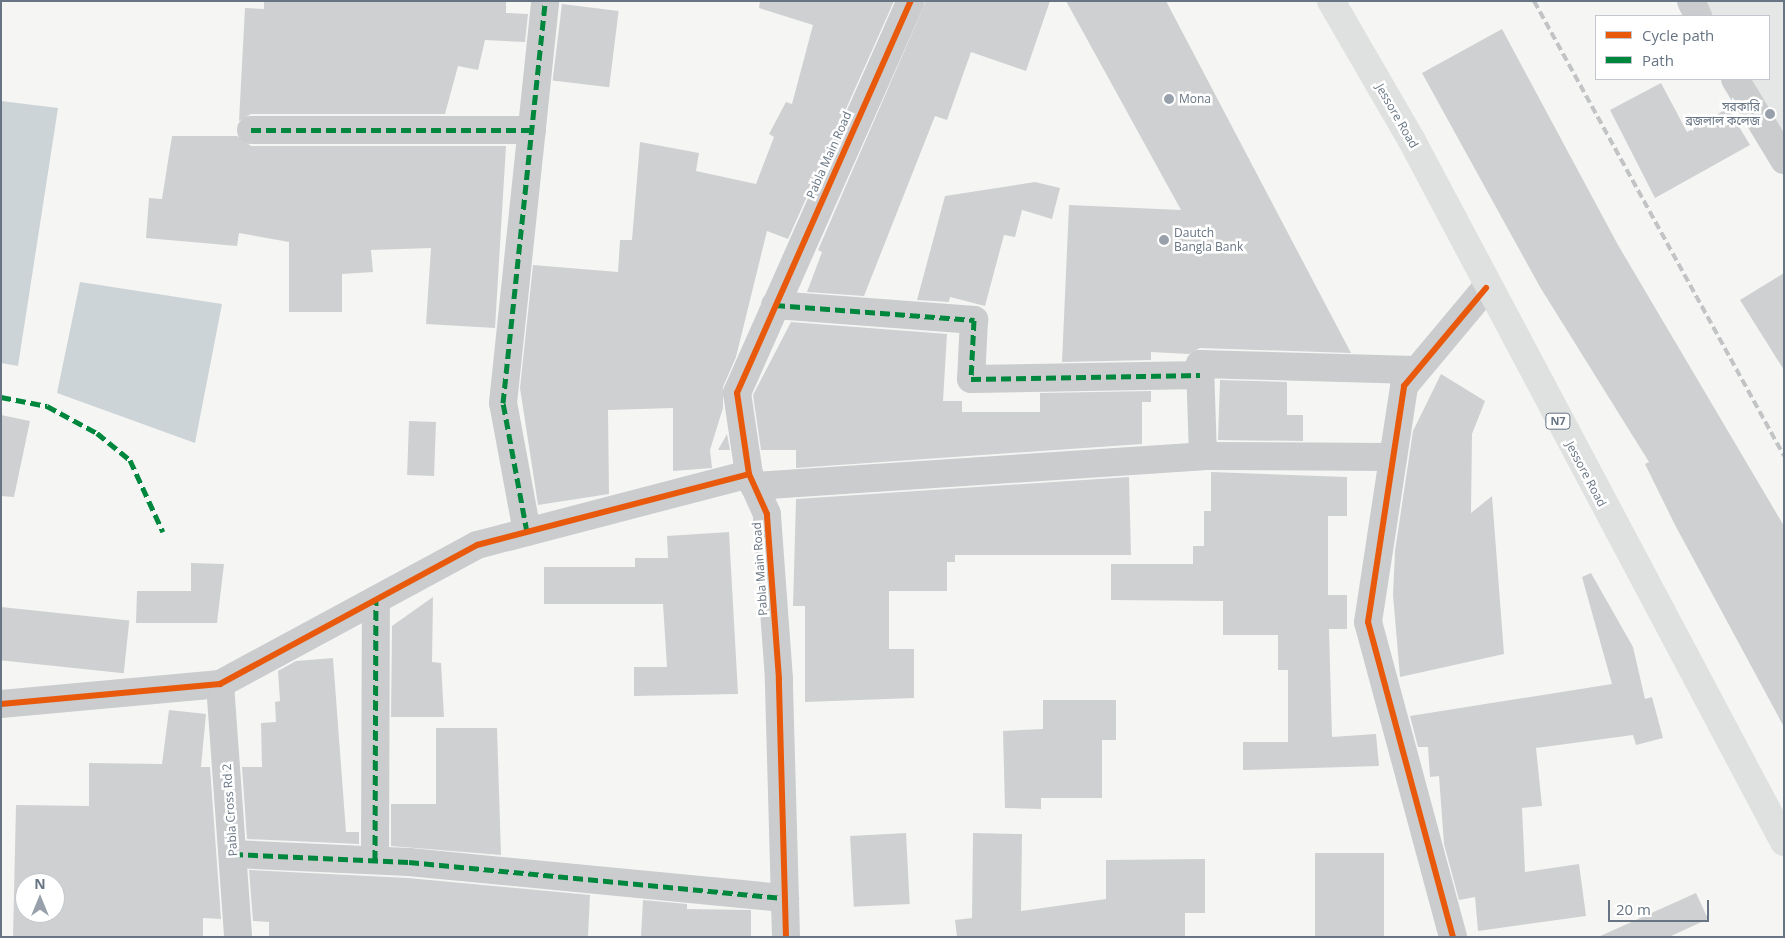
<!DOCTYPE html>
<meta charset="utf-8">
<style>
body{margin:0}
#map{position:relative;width:1785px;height:938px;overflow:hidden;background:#f5f5f4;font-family:"Open Sans","Noto Sans Bengali",sans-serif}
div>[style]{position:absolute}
.built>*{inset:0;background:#e5e7e6}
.water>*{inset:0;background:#cdd4d7}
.building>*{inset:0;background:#cfd0d1;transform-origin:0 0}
.minor>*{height:28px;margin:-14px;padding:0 14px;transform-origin:14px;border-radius:14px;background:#cacccd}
.highway>*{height:28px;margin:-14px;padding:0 14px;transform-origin:14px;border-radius:14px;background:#dfe0e0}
.rail>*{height:4px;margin-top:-2px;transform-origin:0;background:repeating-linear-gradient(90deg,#c1c3c4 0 8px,transparent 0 12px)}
.quiet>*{height:5px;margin-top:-2.5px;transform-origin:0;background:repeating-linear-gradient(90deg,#00873e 0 10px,transparent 0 15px)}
.cycleway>*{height:6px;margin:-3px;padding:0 3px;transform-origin:3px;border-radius:3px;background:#e8590c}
.dots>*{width:14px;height:14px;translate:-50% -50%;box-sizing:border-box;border:2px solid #fff;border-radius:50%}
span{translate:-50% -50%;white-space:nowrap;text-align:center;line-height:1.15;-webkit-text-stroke:5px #fff;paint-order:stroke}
.shield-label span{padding:1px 4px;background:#fff;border:1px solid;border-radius:4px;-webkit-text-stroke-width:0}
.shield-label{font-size:11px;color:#667483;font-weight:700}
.poi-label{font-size:12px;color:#667483}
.left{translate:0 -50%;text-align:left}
.right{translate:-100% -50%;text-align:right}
.street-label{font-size:12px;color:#667483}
.frame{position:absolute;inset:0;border:2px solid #667483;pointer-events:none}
.legend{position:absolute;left:1595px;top:15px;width:175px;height:65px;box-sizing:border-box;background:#fff;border:1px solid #c2c7cd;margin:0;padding:6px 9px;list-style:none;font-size:15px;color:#667483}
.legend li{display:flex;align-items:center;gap:10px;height:25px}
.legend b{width:25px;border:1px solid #c2c7cd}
.north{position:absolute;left:15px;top:873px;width:50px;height:50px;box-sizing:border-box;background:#fff;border:1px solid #c2c7cd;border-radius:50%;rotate:0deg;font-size:14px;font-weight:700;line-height:20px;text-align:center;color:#667483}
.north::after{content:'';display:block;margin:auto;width:18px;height:22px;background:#98a1ab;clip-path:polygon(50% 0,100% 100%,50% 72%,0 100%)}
.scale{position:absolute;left:1608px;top:900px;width:101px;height:22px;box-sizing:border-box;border:2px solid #667483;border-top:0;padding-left:6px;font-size:15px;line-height:18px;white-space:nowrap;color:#667483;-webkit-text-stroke:4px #fff;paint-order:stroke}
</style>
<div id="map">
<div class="built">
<div style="clip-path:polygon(1691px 1px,1784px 1px,1784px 160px,1735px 79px,1769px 79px,1769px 16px,1698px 16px)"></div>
</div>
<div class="water">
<div style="clip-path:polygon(1px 101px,58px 108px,18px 366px,1px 363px)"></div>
<div style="clip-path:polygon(80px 282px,222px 304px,195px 443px,57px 393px)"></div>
</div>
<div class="building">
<div style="clip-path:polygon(264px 1px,506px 1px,506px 13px,528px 14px,525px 42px,485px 40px,478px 70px,458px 66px,445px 114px,251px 114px,239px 121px,245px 8px,264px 9px)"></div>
<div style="clip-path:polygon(760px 1px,894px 1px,788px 239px,767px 231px,736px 357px,723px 387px,723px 408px,710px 450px,712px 468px,673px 471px,673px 408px,608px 410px,609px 494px,538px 505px,520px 388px,533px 265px,618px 272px,620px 240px,632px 240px,640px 142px,699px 153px,696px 171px,756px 184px,774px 137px,769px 134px,786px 102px,792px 104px,813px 25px,759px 8px)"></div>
<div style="clip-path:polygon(926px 1px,1050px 1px,1026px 71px,971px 52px,947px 120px,935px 116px,864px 296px,807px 292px,822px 252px,818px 250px)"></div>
<div style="clip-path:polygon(1066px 1px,1166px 1px,1351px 353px,1200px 348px,1189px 354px,1151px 352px,1151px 360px,1062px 362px,1069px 205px,1181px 210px)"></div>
<div style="left:562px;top:4px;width:57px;height:77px;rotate:7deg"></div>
<div style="clip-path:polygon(1502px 29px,1618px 245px,1784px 526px,1784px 727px,1675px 525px,1645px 464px,1649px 462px,1540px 287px,1422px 73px)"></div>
<div style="clip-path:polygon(1661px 83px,1687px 132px,1728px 108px,1750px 145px,1655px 198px,1610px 110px)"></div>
<div style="clip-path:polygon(172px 136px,237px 136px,251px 146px,506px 146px,495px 328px,426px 324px,431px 248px,371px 250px,373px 272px,342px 274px,342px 312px,289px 312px,289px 242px,239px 233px,237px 246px,146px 238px,149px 198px,162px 199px)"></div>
<div style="clip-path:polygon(1035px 182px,1060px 188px,1052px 219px,1022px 210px,1015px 237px,1004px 235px,985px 306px,950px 297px,949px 302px,917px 300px,945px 196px)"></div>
<div style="clip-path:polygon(1784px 273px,1784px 370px,1740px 300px)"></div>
<div style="clip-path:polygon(791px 322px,947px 334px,943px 401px,962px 401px,962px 412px,1040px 412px,1040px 393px,1151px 391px,1151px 402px,1142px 402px,1142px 444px,796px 468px,796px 450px,761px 450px,753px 395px)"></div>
<div style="clip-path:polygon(1441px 374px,1485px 401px,1472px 434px,1471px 513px,1492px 496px,1504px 654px,1400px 677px,1393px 595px,1395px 551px,1413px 431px)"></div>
<div style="clip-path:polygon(1220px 380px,1287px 382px,1287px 415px,1303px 415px,1303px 441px,1218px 440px)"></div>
<div style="clip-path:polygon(1px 415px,30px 421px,14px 497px,1px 496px)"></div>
<div style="left:409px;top:421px;width:27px;height:54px;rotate:2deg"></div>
<div style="clip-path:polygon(727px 434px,730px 450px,718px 450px)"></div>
<div style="clip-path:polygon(1211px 472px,1347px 477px,1347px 516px,1328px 516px,1328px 595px,1347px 595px,1347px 629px,1329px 629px,1332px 737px,1376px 734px,1379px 766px,1243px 770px,1243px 742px,1288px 742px,1288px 670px,1278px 670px,1278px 635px,1223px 635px,1223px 601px,1111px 600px,1111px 564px,1193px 564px,1193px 546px,1204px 546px,1204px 511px,1211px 511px)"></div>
<div style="clip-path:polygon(1129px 477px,1131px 555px,955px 555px,955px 562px,947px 562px,947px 591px,889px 591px,889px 649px,914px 649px,914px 698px,805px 702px,805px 606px,793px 606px,796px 499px)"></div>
<div style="clip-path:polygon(729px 532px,738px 694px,634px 696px,634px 667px,667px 667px,663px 604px,544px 604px,544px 567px,635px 567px,635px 558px,668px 558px,667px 536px)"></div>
<div style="clip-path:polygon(191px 563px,224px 564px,217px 623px,136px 623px,137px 591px,191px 591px)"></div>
<div style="clip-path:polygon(1591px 573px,1633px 647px,1645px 699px,1652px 697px,1663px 738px,1636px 745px,1633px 735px,1536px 748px,1542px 806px,1522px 808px,1525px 872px,1579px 864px,1586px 916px,1478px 931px,1475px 897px,1459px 900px,1444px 844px,1439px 776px,1430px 777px,1428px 747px,1418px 747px,1410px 716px,1612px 684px,1582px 577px)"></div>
<div style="clip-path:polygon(433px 597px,432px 662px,441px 663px,444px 717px,391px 717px,392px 626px)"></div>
<div style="left:1px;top:607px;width:129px;height:53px;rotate:6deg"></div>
<div style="clip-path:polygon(333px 658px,346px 832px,359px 832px,359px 844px,247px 839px,242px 767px,262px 767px,261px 723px,276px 722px,275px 702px,280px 701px,278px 671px,296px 661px)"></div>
<div style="clip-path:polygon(1043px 700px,1116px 700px,1116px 740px,1102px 740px,1102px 798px,1041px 798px,1041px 809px,1005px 808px,1003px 731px,1043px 729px)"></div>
<div style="clip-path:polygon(evenodd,169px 710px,206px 714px,201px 767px,210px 767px,221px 919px,203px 918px,203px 937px,13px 937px,16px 805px,89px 806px,89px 763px,162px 764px,169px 710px,25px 883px,55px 883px,55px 913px,25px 913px,25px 883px)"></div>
<div style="clip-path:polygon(436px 728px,497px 728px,501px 855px,391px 846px,391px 804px,436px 804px)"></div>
<div style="left:906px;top:833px;width:71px;height:56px;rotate:87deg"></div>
<div style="clip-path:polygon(973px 833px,1022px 834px,1021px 911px,1106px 899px,1106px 860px,1205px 859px,1205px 913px,1185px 913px,1185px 937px,957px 937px,955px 920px,972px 918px)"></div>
<div style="left:1315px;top:853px;width:69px;height:84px"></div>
<div style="clip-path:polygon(249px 870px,408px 878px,590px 895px,588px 937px,269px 937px,269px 922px,253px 921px)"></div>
<div style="clip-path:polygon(1696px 893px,1708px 919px,1669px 937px,1598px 937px)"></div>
<div style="clip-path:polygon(643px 900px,687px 904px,687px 909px,751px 910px,751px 937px,641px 936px)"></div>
</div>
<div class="minor">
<div style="left:1691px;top:1px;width:17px;rotate:65deg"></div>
<div style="left:1735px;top:79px;width:95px;rotate:58.8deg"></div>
<div style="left:251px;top:130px;width:281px"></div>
<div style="left:775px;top:305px;width:200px;rotate:4.3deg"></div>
<div style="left:974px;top:320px;width:59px;rotate:92.9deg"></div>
<div style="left:971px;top:379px;width:229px;rotate:-1deg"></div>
<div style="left:1203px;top:456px;width:92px;rotate:-91.9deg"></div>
<div style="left:1200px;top:364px;width:215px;rotate:1.6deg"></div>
<div style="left:754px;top:486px;width:450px;rotate:-3.8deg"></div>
<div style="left:1203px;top:456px;width:190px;rotate:0.3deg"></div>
<div style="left:527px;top:532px;width:131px;rotate:-100.5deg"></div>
<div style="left:503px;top:403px;width:404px;rotate:-84deg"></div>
<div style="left:220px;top:684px;width:254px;rotate:85.9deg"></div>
<div style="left:1px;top:704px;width:220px;rotate:-5.2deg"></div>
<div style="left:220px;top:684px;width:292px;rotate:-28.4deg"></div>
<div style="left:477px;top:545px;width:281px;rotate:-14.6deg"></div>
<div style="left:233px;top:854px;width:176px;rotate:2.6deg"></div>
<div style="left:409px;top:862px;width:378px;rotate:5.5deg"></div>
<div style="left:375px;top:860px;width:260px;rotate:-89.8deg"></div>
<div style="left:786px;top:937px;width:258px;rotate:-91.6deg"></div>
<div style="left:779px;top:679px;width:165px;rotate:-94.2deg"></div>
<div style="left:767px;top:514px;width:44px;rotate:-114.2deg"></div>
<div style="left:749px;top:474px;width:82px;rotate:-98.4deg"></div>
<div style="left:737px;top:393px;width:429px;rotate:-66.1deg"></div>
<div style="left:1453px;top:937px;width:326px;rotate:-105.1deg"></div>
<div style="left:1368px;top:622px;width:239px;rotate:-81.3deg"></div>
<div style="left:1404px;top:386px;width:128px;rotate:-50.1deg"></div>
</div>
<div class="highway">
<div style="left:1331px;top:1px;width:160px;rotate:59.9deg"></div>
<div style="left:1411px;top:139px;width:796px;rotate:62.05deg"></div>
</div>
<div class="rail">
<div style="left:1534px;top:1px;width:519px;rotate:61.21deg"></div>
</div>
<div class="quiet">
<div style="left:251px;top:130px;width:281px"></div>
<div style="left:775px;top:305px;width:200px;rotate:4.3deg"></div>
<div style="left:974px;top:320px;width:59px;rotate:92.9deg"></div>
<div style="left:971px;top:379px;width:229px;rotate:-1deg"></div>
<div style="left:1px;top:397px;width:47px;rotate:11.1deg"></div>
<div style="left:47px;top:406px;width:57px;rotate:28.4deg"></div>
<div style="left:97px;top:433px;width:43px;rotate:39.3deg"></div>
<div style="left:130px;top:460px;width:79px;rotate:65.4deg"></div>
<div style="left:527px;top:532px;width:131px;rotate:-100.5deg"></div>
<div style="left:503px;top:403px;width:404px;rotate:-84deg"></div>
<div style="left:233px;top:854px;width:176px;rotate:2.6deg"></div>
<div style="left:409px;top:862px;width:378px;rotate:5.5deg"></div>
<div style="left:375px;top:860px;width:260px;rotate:-89.8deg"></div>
</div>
<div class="cycleway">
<div style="left:1px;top:704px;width:220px;rotate:-5.2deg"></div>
<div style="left:220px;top:684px;width:292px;rotate:-28.4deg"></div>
<div style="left:477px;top:545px;width:281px;rotate:-14.6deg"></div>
<div style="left:786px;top:937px;width:258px;rotate:-91.6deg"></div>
<div style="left:779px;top:679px;width:165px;rotate:-94.2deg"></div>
<div style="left:767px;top:514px;width:44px;rotate:-114.2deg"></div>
<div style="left:749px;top:474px;width:82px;rotate:-98.4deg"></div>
<div style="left:737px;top:393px;width:429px;rotate:-66.1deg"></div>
<div style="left:1453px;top:937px;width:326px;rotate:-105.1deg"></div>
<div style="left:1368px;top:622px;width:239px;rotate:-81.3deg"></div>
<div style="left:1404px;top:386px;width:128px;rotate:-50.1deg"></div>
</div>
<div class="dots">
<div style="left:1169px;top:99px;background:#98a1ab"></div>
<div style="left:1770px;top:114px;background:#98a1ab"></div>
<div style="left:1164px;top:240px;background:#98a1ab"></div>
</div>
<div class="shield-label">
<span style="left:1558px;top:421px">N7</span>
</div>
<div class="poi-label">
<span class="left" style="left:1179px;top:99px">Mona</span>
<span class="right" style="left:1760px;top:114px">সরকারি<br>ব্রজলাল কলেজ</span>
<span class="left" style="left:1174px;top:240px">Dautch<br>Bangla Bank</span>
</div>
<div class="street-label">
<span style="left:1397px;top:116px;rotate:60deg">Jessore Road</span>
<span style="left:829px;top:155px;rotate:-66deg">Pabla Main Road</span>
<span style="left:1586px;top:474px;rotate:62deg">Jessore Road</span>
<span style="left:760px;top:569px;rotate:-94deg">Pabla Main Road</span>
<span style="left:230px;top:810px;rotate:-94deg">Pabla Cross Rd 2</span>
</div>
<div class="frame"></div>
<ul class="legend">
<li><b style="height:6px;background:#e8590c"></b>Cycle path</li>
<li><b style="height:6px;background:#00873e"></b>Path</li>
</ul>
<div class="north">N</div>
<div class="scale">20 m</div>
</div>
